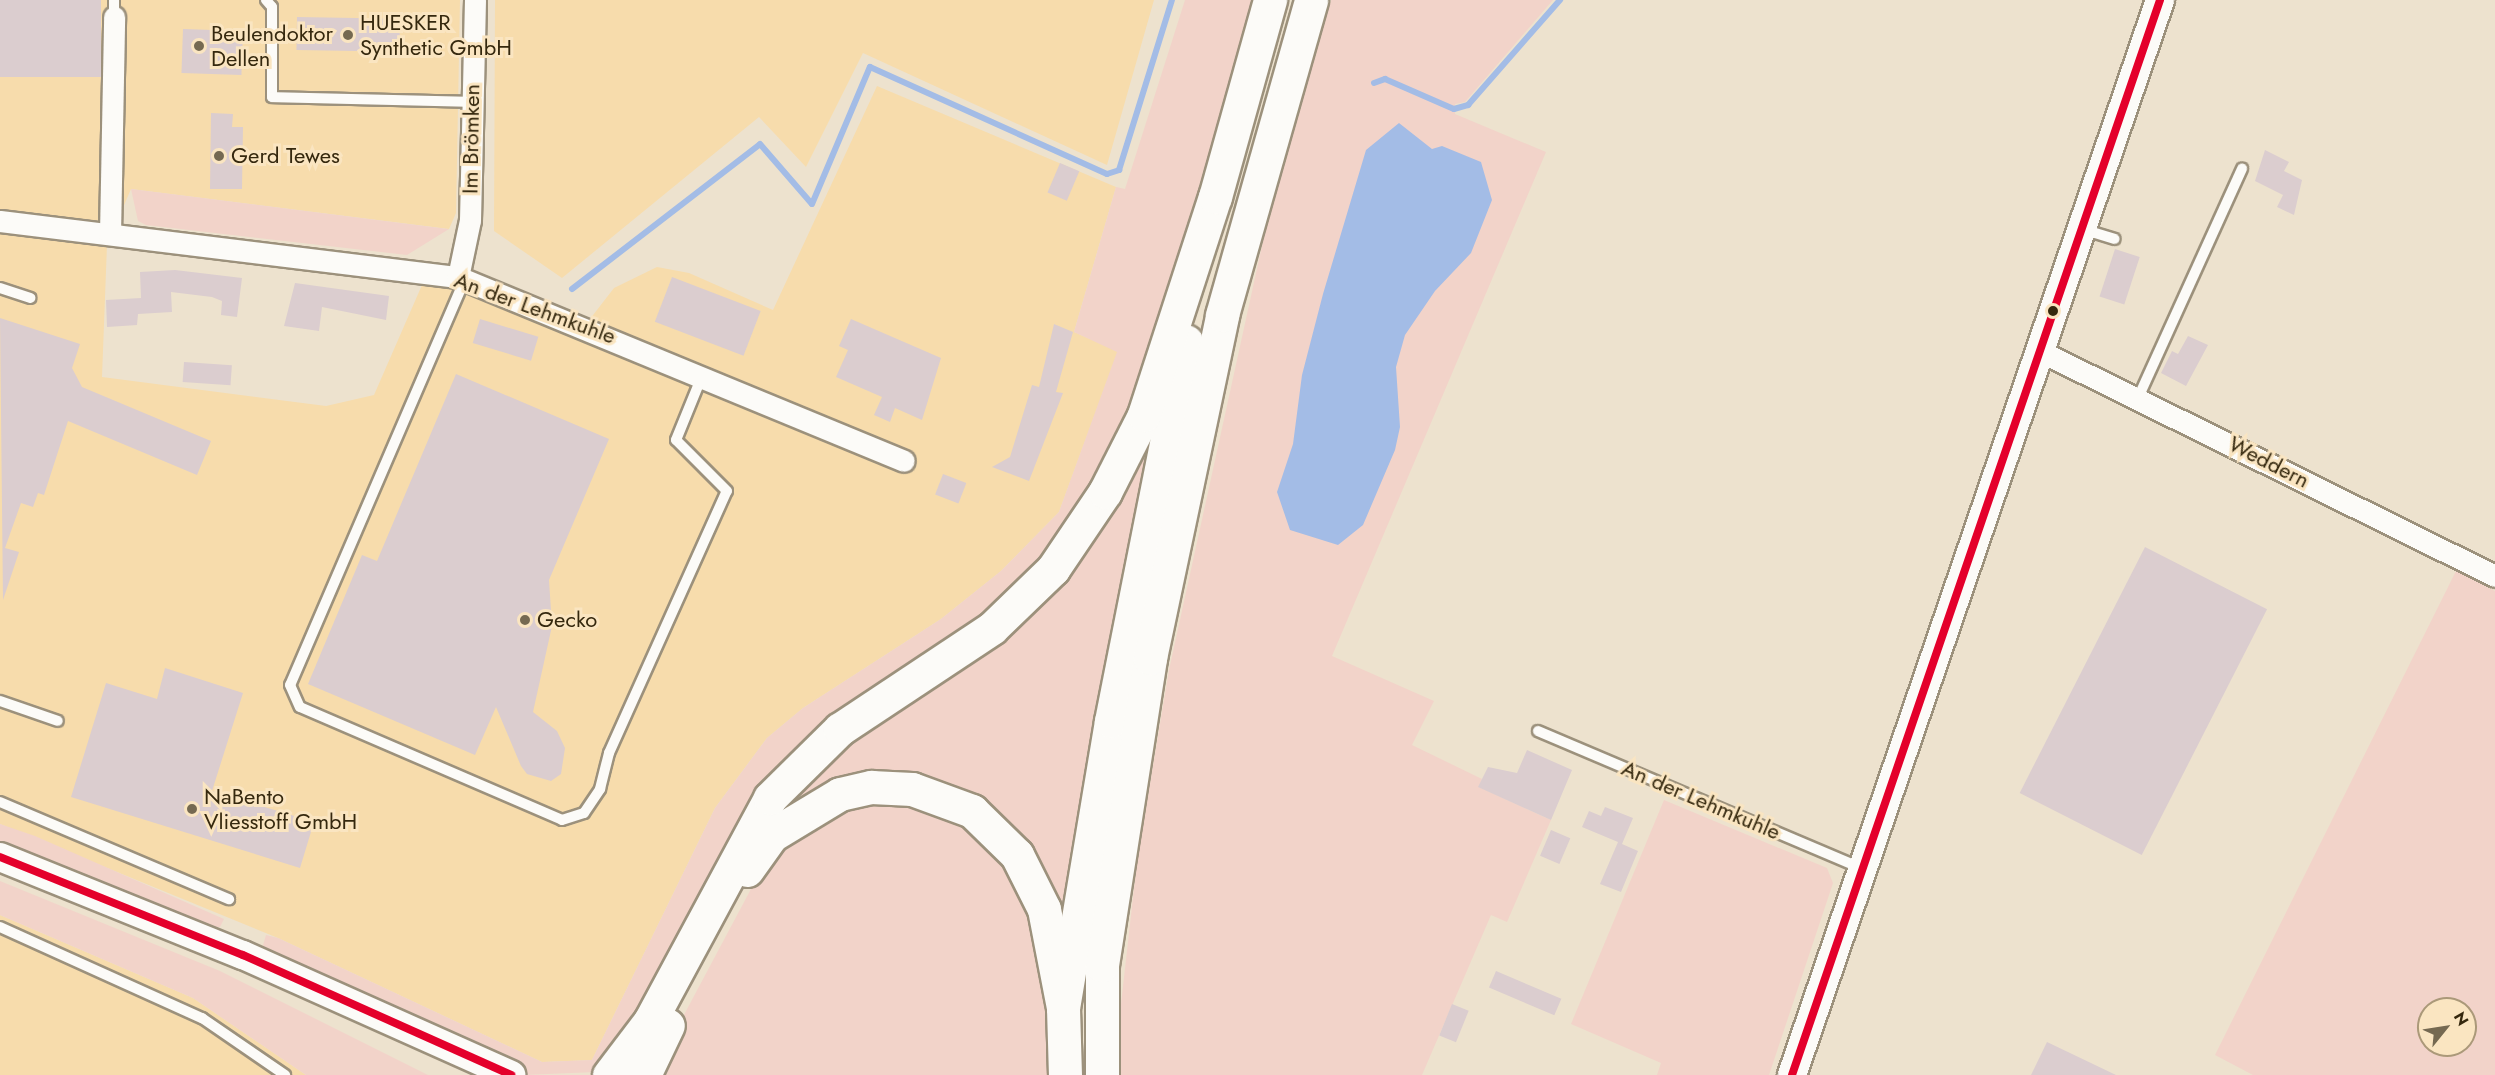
<!DOCTYPE html>
<meta charset="utf-8">
<style>
body{margin:0}
#map{position:relative;width:2495px;height:1075px;overflow:hidden;background:#ede2ce;font-family:Jost,sans-serif}
div>[style]{position:absolute}
.built>*{inset:0;background:#f7dcac}
.green>*{inset:0;background:#f2d3c9}
.water>*{inset:0;background:#a3bce6}
.stream>*{height:6px;margin:-3px;padding:0 3px;transform-origin:3px;border-radius:3px;background:#a3bce6}
.building>*{inset:0;background:#dbcdcf;transform-origin:0 0}
.roads{filter:drop-shadow(2px 0 #9c917c) drop-shadow(-2px 0 #9c917c) drop-shadow(0 2px #9c917c) drop-shadow(0 -2px #9c917c)}
.lane>*{height:10px;margin:-5px;padding:0 5px;transform-origin:5px;border-radius:5px;background:#fcfbf8}
.street>*{height:21px;margin:-10.5px;padding:0 10.5px;transform-origin:10.5px;border-radius:10.5px;background:#fcfbf8}
.secondary>*{height:28px;margin:-14px;padding:0 14px;transform-origin:14px;border-radius:14px;background:#fcfbf8}
.highway>*{height:33px;margin:-16.5px;padding:0 16.5px;transform-origin:16.5px;border-radius:16.5px;background:#fcfbf8}
.bus-1>*{height:8px;margin:-4px;padding:0 4px;transform-origin:4px;border-radius:4px;background:#e4002b}
.dots>*{width:16px;height:16px;translate:-50% -50%;box-sizing:border-box;border:3px solid #fae5c1;border-radius:50%}
span{translate:-50% -50%;white-space:nowrap;text-align:center;line-height:1.15;-webkit-text-stroke:6px #fae5c1;paint-order:stroke}
.poi-label{font-size:22px;color:#35280e}
.left{translate:0 -50%;text-align:left}
.street-label{font-size:22px;color:#35280e}
.north{position:absolute;left:2417px;top:997px;width:60px;height:60px;box-sizing:border-box;background:#fae5c1;border:2px solid #ab9979;border-radius:50%;rotate:60deg;font-size:16px;font-weight:700;line-height:24px;text-align:center;color:#35280e}
.north::after{content:'';display:block;margin:auto;width:21px;height:27px;background:#756951;clip-path:polygon(50% 0,100% 100%,50% 72%,0 100%)}
</style>
<div id="map">
<div class="built">
<div style="clip-path:polygon(0 0,460px 0,456px 213px,449px 229px,131px 189px,107px 245px,102px 377px,326px 406px,374px 395px,422px 285px,459px 290px,576px 337px,614px 288px,657px 267px,689px 273px,773px 310px,877px 86px,1116px 187px,1074px 332px,1118px 351px,1059px 512px,1001px 571px,941px 619px,803px 708px,767px 738px,715px 808px,592px 1060px,542px 1062px,278px 938px,0 824px)"></div>
<div style="clip-path:polygon(495px 0,1154px 0,1107px 165px,863px 53px,806px 167px,759px 117px,562px 278px,494px 231px)"></div>
<div style="clip-path:polygon(0 915px,193px 998px,306px 1075px,0 1075px)"></div>
</div>
<div class="green">
<div style="clip-path:polygon(1185px 0,1252px 0,1159px 335px,1101px 480px,1016px 593px,845px 714px,596px 1072px,523px 1075px,268px 952px,263px 945px,266px 935px,278px 938px,542px 1062px,592px 1060px,715px 808px,767px 738px,803px 708px,941px 619px,1001px 571px,1059px 512px,1117px 352px,1074px 332px,1116px 187px,1125px 189px)"></div>
<div style="clip-path:polygon(1331px 0,1553px 0,1465px 102px,1455px 104px,1455px 114px,1546px 152px,1332px 656px,1434px 701px,1412px 745px,1482px 779px,1479px 787px,1551px 820px,1507px 922px,1491px 915px,1422px 1075px,1113px 1075px,1137px 862px,1169px 670px,1269px 214px)"></div>
<div style="clip-path:polygon(131px 189px,448px 229px,449px 229px,407px 255px,146px 225px,138px 221px)"></div>
<div style="clip-path:polygon(1154px 419px,1064px 938px,961px 797px,773px 811px,817px 762px,968px 659px)"></div>
<div style="clip-path:polygon(evenodd,2456px 571px,2495px 591px,2495px 1075px,2253px 1075px,2215px 1055px,2456px 571px,2429px 1009px,2465px 1009px,2465px 1045px,2429px 1045px,2429px 1009px)"></div>
<div style="clip-path:polygon(873px 798px,937px 806px,1000px 849px,1044px 938px,1052px 1075px,652px 1075px,760px 872px,800px 827px)"></div>
<div style="clip-path:polygon(1664px 800px,1827px 868px,1833px 883px,1769px 1075px,1657px 1075px,1661px 1063px,1571px 1024px)"></div>
<div style="clip-path:polygon(0 824px,35px 836px,224px 919px,220px 927px,209px 927px,0 844px)"></div>
<div style="clip-path:polygon(0 881px,220px 971px,428px 1075px,306px 1075px,193px 998px,0 915px)"></div>
</div>
<div class="water">
<div style="clip-path:polygon(1399px 123px,1432px 149px,1442px 146px,1481px 162px,1492px 200px,1471px 253px,1435px 291px,1405px 335px,1396px 367px,1400px 427px,1395px 450px,1363px 525px,1338px 545px,1290px 530px,1277px 492px,1293px 444px,1302px 375px,1323px 294px,1366px 150px)"></div>
</div>
<div class="stream">
<div style="left:1374px;top:83px;width:12px;rotate:-20deg"></div>
<div style="left:1385px;top:79px;width:75px;rotate:23.5deg"></div>
<div style="left:1454px;top:109px;width:15px;rotate:-16deg"></div>
<div style="left:1468px;top:105px;width:140px;rotate:-48.8deg"></div>
<div style="left:572px;top:289px;width:237px;rotate:-37.6deg"></div>
<div style="left:760px;top:144px;width:79px;rotate:49.1deg"></div>
<div style="left:812px;top:204px;width:149px;rotate:-67.1deg"></div>
<div style="left:870px;top:67px;width:260px;rotate:24.3deg"></div>
<div style="left:1107px;top:174px;width:13px;rotate:-18deg"></div>
<div style="left:1119px;top:170px;width:178px;rotate:-72.7deg"></div>
</div>
<div class="building">
<div style="left:0;top:0;width:101px;height:77px"></div>
<div style="left:297px;top:17px;width:103px;height:33px;rotate:1deg"></div>
<div style="left:183px;top:29px;width:60px;height:44px;rotate:2deg"></div>
<div style="clip-path:polygon(211px 113px,233px 114px,232px 127px,243px 127px,242px 189px,210px 189px)"></div>
<div style="clip-path:polygon(2265px 150px,2289px 162px,2284px 171px,2302px 180px,2294px 215px,2277px 207px,2283px 195px,2255px 181px)"></div>
<div style="left:1060px;top:163px;width:21px;height:32px;rotate:23deg"></div>
<div style="left:2115px;top:249px;width:26px;height:50px;rotate:18deg"></div>
<div style="clip-path:polygon(175px 270px,242px 278px,237px 317px,221px 315px,222px 301px,212px 297px,171px 292px,172px 312px,138px 314px,137px 325px,107px 327px,106px 300px,141px 298px,140px 272px)"></div>
<div style="left:672px;top:277px;width:95px;height:48px;rotate:21deg"></div>
<div style="clip-path:polygon(295px 283px,389px 296px,386px 320px,322px 307px,319px 331px,284px 326px)"></div>
<div style="clip-path:polygon(0 318px,80px 344px,72px 368px,82px 387px,211px 441px,197px 475px,68px 421px,44px 495px,38px 493px,33px 507px,21px 503px,5px 548px,19px 552px,3px 600px)"></div>
<div style="left:480px;top:319px;width:61px;height:25px;rotate:17deg"></div>
<div style="clip-path:polygon(851px 319px,941px 358px,922px 420px,895px 408px,890px 422px,874px 415px,882px 397px,836px 377px,848px 350px,839px 346px)"></div>
<div style="clip-path:polygon(1054px 324px,1073px 332px,1056px 392px,1063px 393px,1029px 481px,992px 467px,1010px 457px,1032px 385px,1039px 387px)"></div>
<div style="clip-path:polygon(2188px 336px,2208px 345px,2186px 386px,2161px 373px,2172px 351px,2178px 354px)"></div>
<div style="left:184px;top:362px;width:48px;height:20px;rotate:4deg"></div>
<div style="clip-path:polygon(456px 374px,609px 439px,549px 580px,552px 626px,533px 712px,557px 731px,565px 748px,561px 774px,551px 781px,527px 774px,521px 766px,496px 707px,475px 755px,308px 684px,362px 555px,377px 561px)"></div>
<div style="left:943px;top:474px;width:25px;height:22px;rotate:21deg"></div>
<div style="left:2145px;top:547px;width:137px;height:276px;rotate:27deg"></div>
<div style="clip-path:polygon(165px 668px,243px 693px,212px 791px,314px 822px,300px 868px,71px 797px,106px 683px,157px 699px)"></div>
<div style="clip-path:polygon(1527px 750px,1572px 770px,1551px 820px,1478px 787px,1488px 767px,1517px 773px)"></div>
<div style="clip-path:polygon(1605px 807px,1633px 818px,1622px 844px,1638px 851px,1621px 892px,1600px 884px,1618px 842px,1582px 827px,1589px 811px,1601px 816px)"></div>
<div style="left:1551px;top:830px;width:21px;height:28px;rotate:23deg"></div>
<div style="left:1496px;top:971px;width:71px;height:18px;rotate:23deg"></div>
<div style="left:1452px;top:1004px;width:18px;height:34px;rotate:22deg"></div>
<div style="clip-path:polygon(2047px 1042px,2116px 1075px,2031px 1075px)"></div>
</div>
<div class="roads">
<div class="lane">
<div style="left:266px;top:0;width:9px;rotate:49deg"></div>
<div style="left:272px;top:7px;width:90px;rotate:90deg"></div>
<div style="left:272px;top:97px;width:200px;rotate:1.4deg"></div>
<div style="left:114px;top:17px;width:17px;rotate:-90deg"></div>
<div style="left:2082px;top:229px;width:34px;rotate:17deg"></div>
<div style="left:465px;top:279px;width:442px;rotate:113.3deg"></div>
<div style="left:290px;top:685px;width:24px;rotate:66deg"></div>
<div style="left:300px;top:707px;width:285px;rotate:23.3deg"></div>
<div style="left:562px;top:820px;width:23px;rotate:-18deg"></div>
<div style="left:584px;top:813px;width:29px;rotate:-56deg"></div>
<div style="left:600px;top:789px;width:37px;rotate:-76deg"></div>
<div style="left:609px;top:753px;width:287px;rotate:-65.8deg"></div>
<div style="left:727px;top:491px;width:72px;rotate:-135deg"></div>
<div style="left:676px;top:440px;width:69px;rotate:-67.9deg"></div>
<div style="left:0;top:288px;width:32px;rotate:18deg"></div>
<div style="left:2138px;top:398px;width:252px;rotate:-65.6deg"></div>
<div style="left:0;top:701px;width:61px;rotate:19deg"></div>
<div style="left:1538px;top:731px;width:350px;rotate:23deg"></div>
<div style="left:0;top:802px;width:249px;rotate:23deg"></div>
<div style="left:0;top:927px;width:222px;rotate:24.3deg"></div>
<div style="left:202px;top:1018px;width:101px;rotate:34.5deg"></div>
</div>
<div class="street">
<div style="left:0;top:221px;width:461px;rotate:7deg"></div>
<div style="left:458px;top:277px;width:482px;rotate:22.4deg"></div>
<div style="left:110px;top:234px;width:217px;rotate:-88.9deg"></div>
<div style="left:458px;top:277px;width:58px;rotate:-78.1deg"></div>
<div style="left:470px;top:220px;width:220px;rotate:-88.7deg"></div>
<div style="left:2042px;top:352px;width:505px;rotate:26.31deg"></div>
</div>
<div class="secondary">
<div style="left:0;top:857px;width:262px;rotate:22deg"></div>
<div style="left:243px;top:955px;width:294px;rotate:24.1deg"></div>
<div style="left:1792px;top:1075px;width:1136px;rotate:-71.1deg"></div>
</div>
<div class="highway">
<div style="left:747px;top:870px;width:43px;rotate:-54.5deg"></div>
<div style="left:772px;top:835px;width:79px;rotate:-31.1deg"></div>
<div style="left:840px;top:794px;width:32px;rotate:-13deg"></div>
<div style="left:871px;top:787px;width:41px;rotate:2.8deg"></div>
<div style="left:912px;top:789px;width:64px;rotate:20.1deg"></div>
<div style="left:972px;top:811px;width:63px;rotate:44.4deg"></div>
<div style="left:1017px;top:855px;width:60px;rotate:63.4deg"></div>
<div style="left:1044px;top:909px;width:101px;rotate:79.1deg"></div>
<div style="left:1063px;top:1008px;width:67px;rotate:88.3deg"></div>
<div style="left:1063px;top:1008px;width:291px;rotate:-80.5deg"></div>
<div style="left:1111px;top:721px;width:387px;rotate:-78.8deg"></div>
<div style="left:609px;top:1075px;width:68px;rotate:-52.8deg"></div>
<div style="left:650px;top:1021px;width:253px;rotate:-61.7deg"></div>
<div style="left:770px;top:798px;width:98px;rotate:-44.6deg"></div>
<div style="left:840px;top:729px;width:182px;rotate:-33.6deg"></div>
<div style="left:992px;top:628px;width:85px;rotate:-44deg"></div>
<div style="left:1053px;top:569px;width:93px;rotate:-56deg"></div>
<div style="left:1105px;top:492px;width:86px;rotate:-63.1deg"></div>
<div style="left:1144px;top:415px;width:229px;rotate:-72deg"></div>
<div style="left:1215px;top:197px;width:205px;rotate:-74.4deg"></div>
<div style="left:644px;top:1075px;width:55px;rotate:-64.4deg"></div>
<div style="left:1102px;top:1075px;width:110px;rotate:-90deg"></div>
<div style="left:1102px;top:965px;width:311px;rotate:-81.1deg"></div>
<div style="left:1150px;top:658px;width:350px;rotate:-78.1deg"></div>
<div style="left:1222px;top:315px;width:327px;rotate:-74.2deg"></div>
</div>
</div>
<div class="bus-1">
<div style="left:0;top:857px;width:262px;rotate:22deg"></div>
<div style="left:243px;top:955px;width:294px;rotate:24.1deg"></div>
<div style="left:1792px;top:1075px;width:1136px;rotate:-71.1deg"></div>
</div>
<div class="dots">
<div style="left:348px;top:35px;background:#756951"></div>
<div style="left:199px;top:46px;background:#756951"></div>
<div style="left:219px;top:156px;background:#756951"></div>
<div style="left:2053px;top:311px;background:#35280e"></div>
<div style="left:525px;top:620px;background:#756951"></div>
<div style="left:192px;top:809px;background:#756951"></div>
</div>
<div class="poi-label">
<span class="left" style="left:360px;top:35px">HUESKER<br>Synthetic GmbH</span>
<span class="left" style="left:211px;top:46px">Beulendoktor<br>Dellen</span>
<span class="left" style="left:231px;top:156px">Gerd Tewes</span>
<span class="left" style="left:537px;top:620px">Gecko</span>
<span class="left" style="left:204px;top:809px">NaBento<br>Vliesstoff GmbH</span>
</div>
<div class="street-label">
<span style="left:471px;top:139px;rotate:-89deg">Im Brömken</span>
<span style="left:535px;top:308px;rotate:20deg">An der Lehmkuhle</span>
<span style="left:2269px;top:462px;rotate:27deg">Weddern</span>
<span style="left:1701px;top:800px;rotate:23deg">An der Lehmkuhle</span>
</div>
<div class="north">N</div>
</div>
